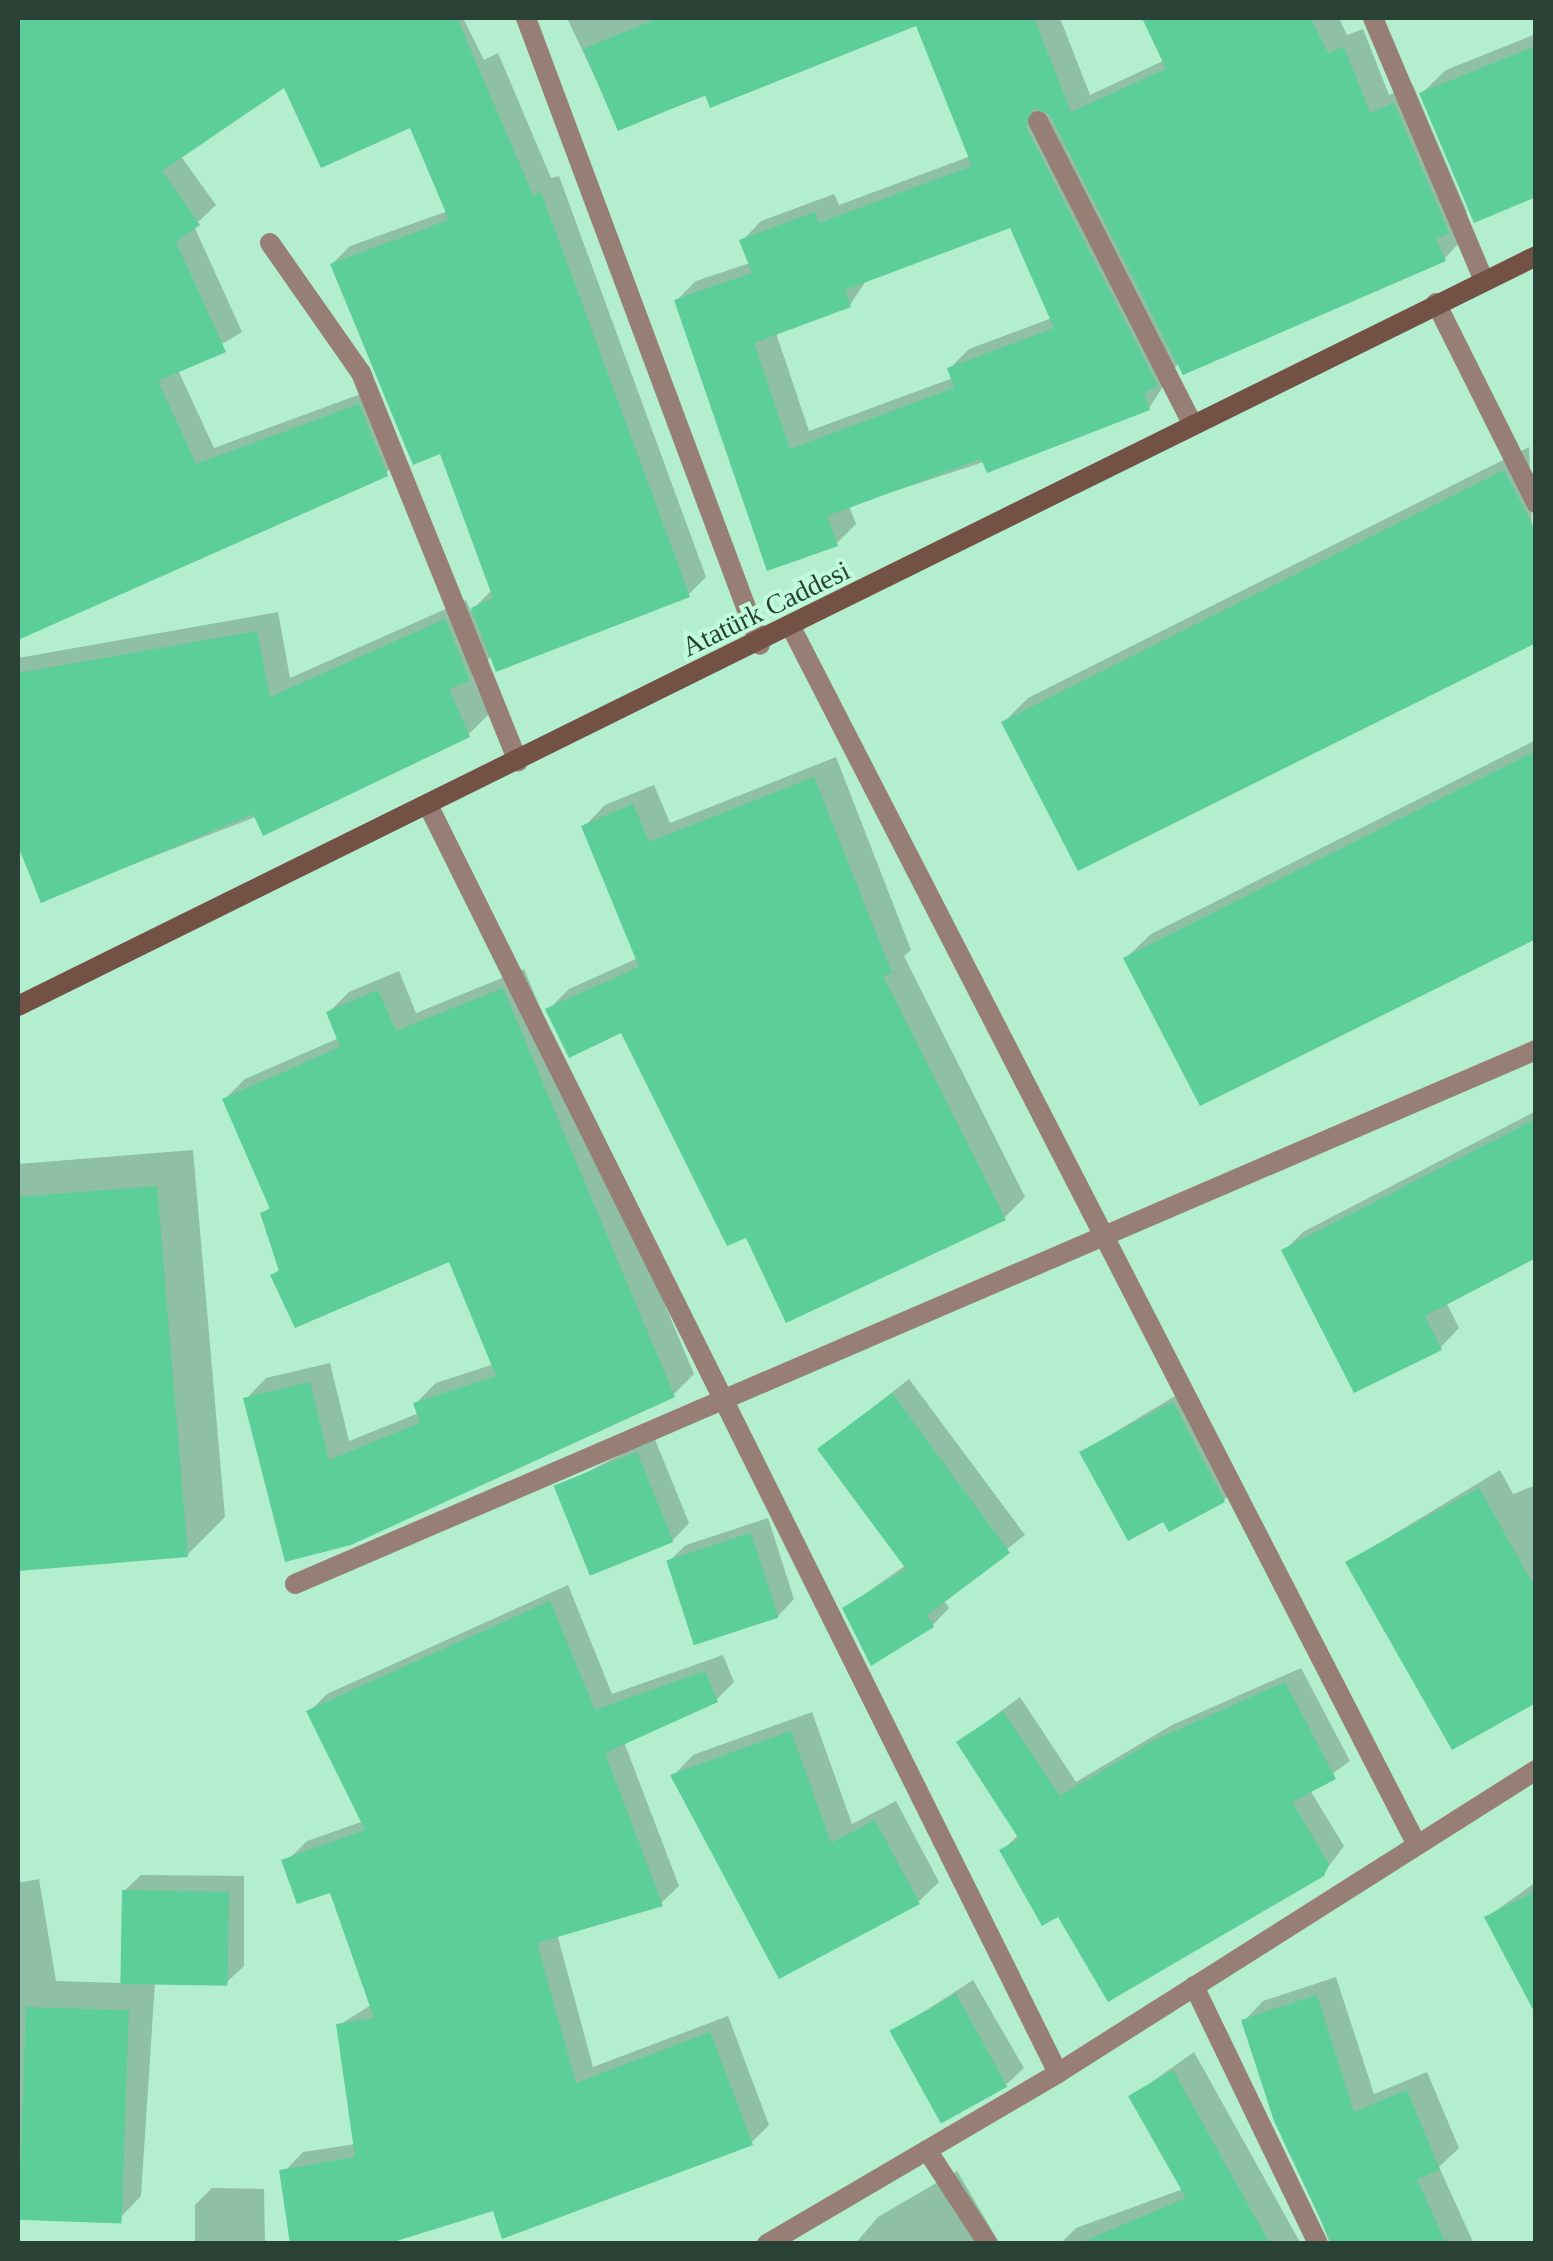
<!DOCTYPE html>
<meta charset="utf-8">
<style>
body{margin:0}
#map{position:relative;width:1553px;height:2261px;overflow:hidden;background:#b3efce;font-family:"Times New Roman",serif}
div>[style]{position:absolute}
.shadow>*{inset:0;background:#0003}
.building>*{inset:0;background:#5bce99;transform-origin:0 0}
.street>*{height:20px;margin:-10px;padding:0 10px;transform-origin:10px;border-radius:10px;background:#977f76}
.secondary>*{height:20px;margin:-10px;padding:0 10px;transform-origin:10px;border-radius:10px;background:#745145}
span{translate:-50% -50%;white-space:nowrap;text-align:center;line-height:1.15;-webkit-text-stroke:8px #c0fcdb;paint-order:stroke}
.street-label{font-size:28px;color:#294235}
.frame{position:absolute;inset:0;border:20px solid #294235;pointer-events:none}
</style>
<div id="map">
<div class="shadow">
<div style="clip-path:polygon(18px 18px,463px 18px,484px 60px,498px 53px,551px 178px,559px 176px,706px 577px,688px 595px,492px 655px,472px 676px,489px 714px,468px 735px,43px 899px,18px 840px,18px 658px,278px 612px,290px 678px,466px 600px,471px 611px,492px 590px,441px 450px,332px 264px,350px 246px,448px 211px,411px 125px,285px 85px,180px 155px,216px 205px,194px 226px,242px 332px,178px 370px,214px 448px,377px 388px,404px 456px,386px 473px,18px 638px)"></div>
<div style="clip-path:polygon(567px 18px,915px 18px,619px 128px)"></div>
<div style="clip-path:polygon(evenodd,916px 18px,1060px 18px,1090px 95px,1165px 60px,1145px 18px,1339px 18px,1347px 35px,1363px 29px,1389px 95px,1413px 85px,1467px 212px,1456px 222px,1463px 239px,1444px 259px,1179px 362px,1149px 408px,849px 506px,856px 524px,836px 544px,677px 300px,696px 281px,750px 263px,742px 241px,761px 221px,834px 194px,839px 205px,971px 156px,916px 18px,1012px 225px,1052px 318px,969px 349px,950px 368px,953px 378px,809px 431px,776px 333px,850px 305px,867px 279px,1012px 225px)"></div>
<div style="clip-path:polygon(1536px 34px,1536px 195px,1422px 93px,1446px 70px)"></div>
<div style="clip-path:polygon(1529px 447px,1536px 639px,1004px 722px,1028px 698px)"></div>
<div style="clip-path:polygon(1536px 740px,1536px 935px,1126px 958px,1151px 934px)"></div>
<div style="clip-path:polygon(836px 757px,911px 950px,904px 956px,1025px 1197px,1004px 1218px,747px 1234px,622px 1030px,548px 1010px,569px 989px,638px 958px,584px 827px,605px 805px,654px 785px,670px 823px)"></div>
<div style="clip-path:polygon(524px 969px,694px 1374px,673px 1395px,350px 1543px,246px 1399px,266px 1378px,330px 1363px,349px 1441px,419px 1413px,416px 1403px,436px 1383px,494px 1364px,450px 1258px,273px 1275px,281px 1268px,263px 1214px,272px 1205px,225px 1099px,245px 1079px,339px 1038px,329px 1012px,349px 992px,399px 971px,416px 1013px)"></div>
<div style="clip-path:polygon(1536px 1111px,1536px 1252px,1446px 1302px,1459px 1328px,1440px 1348px,1284px 1251px,1303px 1232px)"></div>
<div style="clip-path:polygon(193px 1150px,225px 1517px,187px 1555px,18px 1569px,18px 1164px)"></div>
<div style="clip-path:polygon(909px 1379px,1025px 1535px,943px 1599px,949px 1608px,933px 1625px,845px 1608px,906px 1565px,820px 1449px)"></div>
<div style="clip-path:polygon(1190px 1387px,1240px 1483px,1224px 1500px,1164px 1519px,1082px 1452px)"></div>
<div style="clip-path:polygon(654px 1437px,689px 1523px,673px 1540px,557px 1488px)"></div>
<div style="clip-path:polygon(1500px 1470px,1513px 1494px,1536px 1485px,1536px 1701px,1348px 1562px)"></div>
<div style="clip-path:polygon(768px 1518px,794px 1599px,778px 1616px,669px 1561px,686px 1545px)"></div>
<div style="clip-path:polygon(568px 1585px,612px 1694px,723px 1655px,734px 1682px,716px 1700px,624px 1742px,679px 1886px,661px 1903px,557px 1934px,593px 2067px,728px 2016px,769px 2125px,751px 2143px,286px 2170px,303px 2152px,356px 2144px,339px 2025px,371px 2005px,331px 1890px,289px 1859px,307px 1841px,364px 1821px,309px 1712px,327px 1694px)"></div>
<div style="clip-path:polygon(1301px 1668px,1350px 1761px,1310px 1790px,1344px 1846px,1323px 1874px,1059px 1914px,1003px 1850px,1019px 1834px,959px 1742px,1020px 1697px,1076px 1782px,1172px 1725px)"></div>
<div style="clip-path:polygon(812px 1712px,852px 1824px,896px 1801px,939px 1882px,918px 1902px,673px 1776px,693px 1755px)"></div>
<div style="clip-path:polygon(141px 1875px,244px 1876px,244px 1966px,227px 1982px,155px 1982px,141px 2196px,115px 2223px,18px 2218px,18px 1883px,39px 1879px,56px 1981px,123px 1983px,124px 1891px)"></div>
<div style="clip-path:polygon(1536px 1882px,1536px 2009px,1487px 1917px)"></div>
<div style="clip-path:polygon(1336px 1977px,1374px 2094px,1427px 2072px,1459px 2148px,1439px 2167px,1474px 2244px,1330px 2244px,1244px 2021px,1263px 2001px)"></div>
<div style="clip-path:polygon(973px 1980px,1024px 2068px,1007px 2084px,893px 2032px)"></div>
<div style="clip-path:polygon(1194px 2052px,1301px 2244px,1060px 2244px,1076px 2228px,1183px 2189px,1132px 2096px)"></div>
<div style="clip-path:polygon(957px 2171px,1000px 2244px,855px 2244px,878px 2217px)"></div>
<div style="clip-path:polygon(212px 2188px,264px 2189px,265px 2244px,195px 2244px,195px 2205px)"></div>
</div>
<div class="building">
<div style="clip-path:polygon(18px 18px,457px 18px,533px 195px,541px 192px,690px 597px,496px 672px,471px 608px,493px 598px,440px 454px,413px 465px,330px 264px,449px 220px,410px 128px,321px 168px,284px 88px,162px 171px,200px 225px,176px 242px,226px 352px,158px 381px,196px 464px,359px 404px,388px 476px,18px 640px)"></div>
<div style="clip-path:polygon(evenodd,659px 18px,1034px 18px,1071px 112px,1166px 69px,1142px 18px,1310px 18px,1328px 53px,1344px 47px,1370px 113px,1394px 103px,1449px 233px,1436px 239px,1446px 261px,1183px 375px,1050px 115px,1033px 108px,1026px 127px,1158px 386px,1144px 393px,1150px 410px,987px 473px,981px 459px,827px 516px,838px 546px,767px 571px,674px 300px,752px 273px,739px 240px,815px 212px,819px 223px,972px 166px,916px 26px,710px 108px,705px 95px,618px 131px,583px 49px,659px 18px,1010px 228px,1054px 328px,947px 368px,954px 388px,790px 449px,754px 343px,851px 307px,845px 290px,1010px 228px)"></div>
<div style="clip-path:polygon(1536px 46px,1536px 197px,1474px 223px,1419px 93px)"></div>
<div style="clip-path:polygon(1504px 470px,1536px 532px,1536px 643px,1078px 871px,1001px 722px)"></div>
<div style="clip-path:polygon(445px 619px,470px 681px,449px 689px,470px 737px,263px 836px,253px 814px,41px 903px,18px 846px,18px 673px,257px 631px,270px 697px)"></div>
<div style="clip-path:polygon(1536px 751px,1536px 939px,1200px 1106px,1123px 958px)"></div>
<div style="clip-path:polygon(814px 777px,892px 973px,883px 976px,1006px 1220px,786px 1323px,746px 1238px,727px 1246px,621px 1033px,569px 1058px,545px 1009px,639px 967px,581px 826px,633px 804px,649px 842px)"></div>
<div style="clip-path:polygon(503px 988px,675px 1397px,351px 1545px,285px 1562px,243px 1398px,310px 1382px,329px 1460px,420px 1423px,413px 1403px,496px 1376px,449px 1262px,295px 1328px,270px 1275px,279px 1271px,260px 1213px,270px 1209px,222px 1099px,340px 1047px,326px 1012px,378px 990px,396px 1031px)"></div>
<div style="clip-path:polygon(1536px 1119px,1536px 1258px,1425px 1316px,1442px 1350px,1354px 1393px,1281px 1250px)"></div>
<div style="clip-path:polygon(157px 1186px,188px 1557px,18px 1571px,18px 1197px)"></div>
<div style="clip-path:polygon(892px 1393px,1010px 1553px,927px 1615px,934px 1627px,871px 1666px,842px 1608px,906px 1569px,817px 1449px)"></div>
<div style="clip-path:polygon(1173px 1402px,1225px 1502px,1169px 1532px,1163px 1522px,1128px 1541px,1079px 1452px)"></div>
<div style="left:637px;top:1452px;width:97px;height:90px;rotate:68deg"></div>
<div style="clip-path:polygon(1479px 1488px,1536px 1589px,1536px 1703px,1452px 1750px,1345px 1562px)"></div>
<div style="left:751px;top:1533px;width:89px;height:89px;rotate:72deg"></div>
<div style="clip-path:polygon(550px 1601px,595px 1710px,705px 1671px,718px 1702px,605px 1753px,663px 1906px,537px 1943px,576px 2083px,710px 2032px,753px 2145px,502px 2239px,493px 2211px,387px 2244px,290px 2244px,279px 2170px,355px 2157px,336px 2024px,374px 2018px,330px 1893px,297px 1904px,281px 1860px,365px 1830px,306px 1711px)"></div>
<div style="clip-path:polygon(1285px 1682px,1336px 1779px,1292px 1802px,1329px 1864px,1324px 1876px,1108px 2002px,1058px 1917px,1042px 1926px,999px 1850px,1019px 1839px,956px 1742px,1003px 1711px,1060px 1796px,1153px 1741px)"></div>
<div style="clip-path:polygon(791px 1731px,831px 1843px,875px 1820px,920px 1904px,779px 1979px,670px 1775px)"></div>
<div style="left:122px;top:1890px;width:107px;height:94px;rotate:1deg"></div>
<div style="clip-path:polygon(1536px 1891px,1536px 2015px,1484px 1917px)"></div>
<div style="left:956px;top:1994px;width:106px;height:76px;rotate:61deg"></div>
<div style="clip-path:polygon(1317px 1995px,1354px 2112px,1407px 2090px,1440px 2170px,1417px 2179px,1446px 2244px,1332px 2244px,1274px 2121px,1241px 2020px)"></div>
<div style="left:26px;top:2007px;width:103px;height:213px;rotate:2deg"></div>
<div style="clip-path:polygon(1173px 2070px,1270px 2244px,1078px 2244px,1186px 2198px,1128px 2096px)"></div>
</div>
<div class="street">
<div style="left:526px;top:18px;width:669px;rotate:69.53deg"></div>
<div style="left:1373px;top:18px;width:283px;rotate:67.1deg"></div>
<div style="left:1038px;top:121px;width:337px;rotate:63deg"></div>
<div style="left:270px;top:243px;width:159px;rotate:55deg"></div>
<div style="left:361px;top:373px;width:419px;rotate:68deg"></div>
<div style="left:1436px;top:303px;width:224px;rotate:63.4deg"></div>
<div style="left:792px;top:629px;width:1365px;rotate:62.8deg"></div>
<div style="left:428px;top:805px;width:1416px;rotate:63.58deg"></div>
<div style="left:295px;top:1584px;width:1351px;rotate:-23.28deg"></div>
<div style="left:1194px;top:1986px;width:286px;rotate:64.3deg"></div>
<div style="left:927px;top:2150px;width:112px;rotate:57deg"></div>
<div style="left:767px;top:2244px;width:338px;rotate:-30.4deg"></div>
<div style="left:1058px;top:2073px;width:566px;rotate:-32.37deg"></div>
</div>
<div class="secondary">
<div style="left:18px;top:1006px;width:1693px;rotate:-26.29deg"></div>
</div>
<div class="street-label">
<span style="left:766px;top:609px;rotate:-26deg">Atatürk Caddesi</span>
</div>
<div class="frame"></div>
</div>
